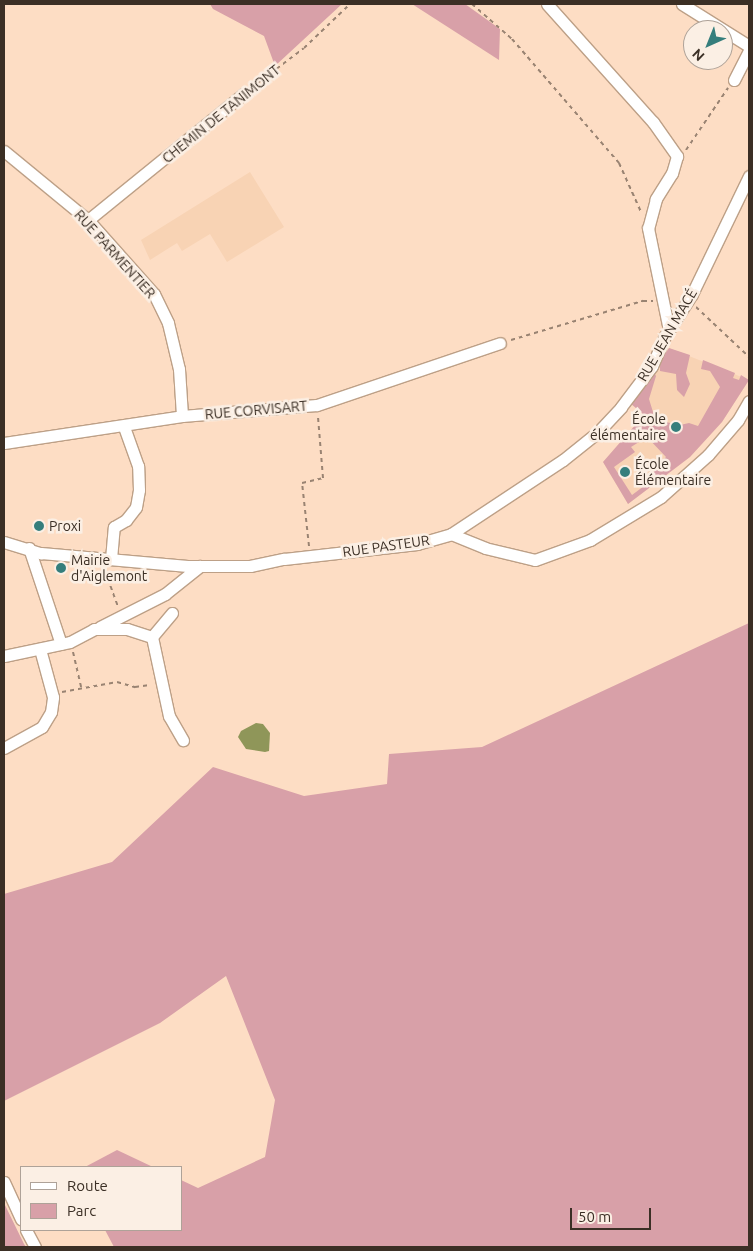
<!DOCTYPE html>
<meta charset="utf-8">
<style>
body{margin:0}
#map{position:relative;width:753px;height:1251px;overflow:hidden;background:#fdddc4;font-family:Ubuntu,sans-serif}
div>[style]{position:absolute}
.built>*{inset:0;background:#f8d3b4}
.green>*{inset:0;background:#d8a0a8}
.water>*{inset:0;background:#8f9659}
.path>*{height:2px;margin-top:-1px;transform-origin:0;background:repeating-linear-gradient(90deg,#998372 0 4px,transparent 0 8px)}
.roads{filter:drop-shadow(1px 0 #bda087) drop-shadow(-1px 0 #bda087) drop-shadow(0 1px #bda087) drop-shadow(0 -1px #bda087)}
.minor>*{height:11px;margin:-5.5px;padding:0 5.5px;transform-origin:5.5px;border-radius:5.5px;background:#fff}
.dots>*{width:14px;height:14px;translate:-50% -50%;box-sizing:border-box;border:2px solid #fbefe4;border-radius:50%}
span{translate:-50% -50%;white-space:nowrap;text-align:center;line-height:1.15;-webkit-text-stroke:5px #fbefe4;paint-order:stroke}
.street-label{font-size:14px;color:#3b2f25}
.poi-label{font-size:14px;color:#3b2f25}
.right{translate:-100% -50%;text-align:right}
.left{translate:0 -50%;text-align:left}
.frame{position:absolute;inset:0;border:5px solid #3b2f25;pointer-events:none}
.legend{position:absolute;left:20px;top:1166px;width:162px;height:65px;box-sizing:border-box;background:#fbefe4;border:1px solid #aea298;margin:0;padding:6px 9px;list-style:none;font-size:15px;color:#3b2f25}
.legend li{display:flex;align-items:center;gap:10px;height:25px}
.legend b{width:25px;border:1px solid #aea298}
.north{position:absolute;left:683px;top:20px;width:50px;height:50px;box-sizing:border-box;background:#fbefe4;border:1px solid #aea298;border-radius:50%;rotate:224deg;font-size:14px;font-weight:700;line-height:20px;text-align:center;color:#3b2f25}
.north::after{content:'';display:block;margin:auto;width:18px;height:22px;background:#357e7c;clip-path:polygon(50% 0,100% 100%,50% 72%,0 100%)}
.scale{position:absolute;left:570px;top:1208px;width:81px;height:22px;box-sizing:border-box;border:2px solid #3b2f25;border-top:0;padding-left:6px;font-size:15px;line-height:18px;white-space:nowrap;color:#3b2f25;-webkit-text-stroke:4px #fbefe4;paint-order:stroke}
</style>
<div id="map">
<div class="built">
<div style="clip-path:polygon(250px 172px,284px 227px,227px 262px,210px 234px,182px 251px,177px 243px,150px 260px,141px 240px)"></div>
<div style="clip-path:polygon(669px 348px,749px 380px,722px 422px,690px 457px,628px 504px,603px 462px,644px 415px,645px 381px)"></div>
</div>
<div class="green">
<div style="clip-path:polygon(210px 4px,342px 4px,275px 66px,264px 36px,213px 9px)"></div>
<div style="clip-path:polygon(412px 4px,465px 4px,500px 29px,499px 60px)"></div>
<div style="clip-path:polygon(669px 348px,690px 355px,686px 373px,690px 384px,684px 397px,677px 390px,676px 374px,660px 371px,660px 361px)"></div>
<div style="clip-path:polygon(evenodd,703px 360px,735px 373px,733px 378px,739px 380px,741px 375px,749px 380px,722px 422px,690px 457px,628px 504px,603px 462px,644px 415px,630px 403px,653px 370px,656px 376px,649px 399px,657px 425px,661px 421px,680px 425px,689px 423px,698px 426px,720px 387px,710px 371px,701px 369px,703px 360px,647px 437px,666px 457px,643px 484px,644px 486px,632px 495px,614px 467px,635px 452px,631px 447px,647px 437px)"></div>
<div style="clip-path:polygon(749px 623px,749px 1247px,114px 1247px,105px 1230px,181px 1230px,181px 1180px,198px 1188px,265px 1157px,275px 1100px,226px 976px,160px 1023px,4px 1101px,4px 894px,112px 862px,213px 767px,304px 796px,387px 784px,389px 754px,482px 747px)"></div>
<div style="clip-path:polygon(117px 1150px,153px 1167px,85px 1167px)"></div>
<div style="clip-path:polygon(4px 1203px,24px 1244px,26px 1247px,4px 1247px)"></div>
</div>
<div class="water">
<div style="clip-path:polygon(256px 723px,263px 724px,270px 733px,269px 751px,265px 752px,246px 749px,238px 737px,241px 731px)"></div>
</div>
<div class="path">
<div style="left:472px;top:4px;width:53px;rotate:41.2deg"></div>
<div style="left:512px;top:39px;width:164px;rotate:49.2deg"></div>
<div style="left:619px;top:163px;width:54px;rotate:65.8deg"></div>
<div style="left:251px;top:88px;width:66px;rotate:-37deg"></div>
<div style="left:304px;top:48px;width:64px;rotate:-43.7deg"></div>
<div style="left:686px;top:150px;width:75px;rotate:-55.9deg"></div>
<div style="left:696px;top:307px;width:73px;rotate:43.3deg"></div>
<div style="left:511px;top:340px;width:138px;rotate:-16.5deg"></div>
<div style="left:643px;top:301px;width:10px"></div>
<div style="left:309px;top:546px;width:63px;rotate:-96.3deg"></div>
<div style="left:302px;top:483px;width:22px;rotate:-13deg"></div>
<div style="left:323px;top:478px;width:61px;rotate:-94.7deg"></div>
<div style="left:105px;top:571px;width:37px;rotate:70deg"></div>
<div style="left:73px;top:652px;width:36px;rotate:77deg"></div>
<div style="left:62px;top:692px;width:56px;rotate:-10.3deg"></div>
<div style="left:117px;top:682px;width:19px;rotate:16deg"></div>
<div style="left:135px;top:687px;width:15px;rotate:-8deg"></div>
</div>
<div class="roads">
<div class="minor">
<div style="left:547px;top:4px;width:159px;rotate:48.1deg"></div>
<div style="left:653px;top:122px;width:42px;rotate:54.8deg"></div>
<div style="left:677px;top:156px;width:18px;rotate:106deg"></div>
<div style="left:672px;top:173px;width:31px;rotate:122deg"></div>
<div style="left:656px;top:199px;width:30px;rotate:105deg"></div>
<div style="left:648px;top:228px;width:104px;rotate:78.4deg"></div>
<div style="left:682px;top:4px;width:79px;rotate:32.1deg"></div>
<div style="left:734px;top:80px;width:34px;rotate:-63deg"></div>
<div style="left:4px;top:151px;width:109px;rotate:39.4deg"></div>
<div style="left:88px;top:220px;width:99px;rotate:48.3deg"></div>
<div style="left:154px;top:294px;width:32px;rotate:64deg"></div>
<div style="left:168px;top:323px;width:47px;rotate:76.6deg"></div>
<div style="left:179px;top:369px;width:47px;rotate:86.3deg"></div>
<div style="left:88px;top:220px;width:200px;rotate:-39.1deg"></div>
<div style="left:4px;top:443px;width:180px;rotate:-8.6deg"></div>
<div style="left:182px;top:416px;width:135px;rotate:-4.7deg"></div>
<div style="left:317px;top:405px;width:193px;rotate:-18.7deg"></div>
<div style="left:451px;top:534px;width:134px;rotate:-33.5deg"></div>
<div style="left:563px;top:460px;width:45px;rotate:-38.7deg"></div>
<div style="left:598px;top:432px;width:34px;rotate:-47deg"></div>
<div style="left:621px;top:407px;width:51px;rotate:-52.9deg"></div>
<div style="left:652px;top:366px;width:33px;rotate:-67deg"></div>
<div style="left:665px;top:336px;width:50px;rotate:-57.3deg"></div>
<div style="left:692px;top:294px;width:131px;rotate:-64.2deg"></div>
<div style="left:4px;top:542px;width:39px;rotate:17deg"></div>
<div style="left:41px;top:553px;width:147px;rotate:5.1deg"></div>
<div style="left:187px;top:566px;width:63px"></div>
<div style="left:250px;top:566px;width:35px;rotate:-12deg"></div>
<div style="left:284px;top:559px;width:134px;rotate:-6.4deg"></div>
<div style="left:417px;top:544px;width:35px;rotate:-16deg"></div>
<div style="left:451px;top:534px;width:37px;rotate:22deg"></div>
<div style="left:485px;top:548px;width:51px;rotate:13.5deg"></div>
<div style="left:535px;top:560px;width:59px;rotate:-20deg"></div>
<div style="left:590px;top:540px;width:83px;rotate:-31.2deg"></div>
<div style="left:661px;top:497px;width:63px;rotate:-41.8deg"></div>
<div style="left:708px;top:455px;width:46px;rotate:-49.4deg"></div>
<div style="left:738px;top:420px;width:22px;rotate:-60deg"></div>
<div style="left:29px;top:548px;width:101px;rotate:71.6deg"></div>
<div style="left:111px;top:559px;width:32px;rotate:-85deg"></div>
<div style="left:114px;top:527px;width:14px;rotate:-30deg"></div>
<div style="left:126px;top:520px;width:16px;rotate:-52deg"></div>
<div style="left:136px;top:507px;width:17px;rotate:-80deg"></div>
<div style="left:139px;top:490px;width:24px;rotate:-92deg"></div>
<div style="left:138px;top:466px;width:41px;rotate:-109.7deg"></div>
<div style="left:172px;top:613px;width:31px;rotate:130deg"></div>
<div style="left:152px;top:637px;width:81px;rotate:77.9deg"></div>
<div style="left:169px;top:716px;width:28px;rotate:60deg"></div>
<div style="left:100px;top:627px;width:73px;rotate:-26.9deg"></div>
<div style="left:165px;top:594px;width:45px;rotate:-38.7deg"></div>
<div style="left:4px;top:656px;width:67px;rotate:-12deg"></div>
<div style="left:70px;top:642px;width:27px;rotate:-28deg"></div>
<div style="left:94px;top:629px;width:33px"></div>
<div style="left:127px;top:629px;width:26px;rotate:18deg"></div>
<div style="left:4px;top:748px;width:43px;rotate:-28.9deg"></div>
<div style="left:42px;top:727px;width:17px;rotate:-59deg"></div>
<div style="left:51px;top:712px;width:15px;rotate:-82deg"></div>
<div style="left:53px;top:697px;width:50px;rotate:-105.2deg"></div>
<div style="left:4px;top:1182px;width:41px;rotate:65.3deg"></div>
<div style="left:26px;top:1230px;width:19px;rotate:62deg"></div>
</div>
</div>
<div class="dots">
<div style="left:676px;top:427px;background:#357e7c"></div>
<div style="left:625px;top:472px;background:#357e7c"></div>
<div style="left:39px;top:526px;background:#357e7c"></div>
<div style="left:61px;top:568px;background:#357e7c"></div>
</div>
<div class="street-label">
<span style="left:221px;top:114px;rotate:-39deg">CHEMIN DE TANIMONT</span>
<span style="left:115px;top:254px;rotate:48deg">RUE PARMENTIER</span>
<span style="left:667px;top:335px;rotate:-60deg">RUE JEAN MACÉ</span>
<span style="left:256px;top:410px;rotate:-5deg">RUE CORVISART</span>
<span style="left:386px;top:546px;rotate:-8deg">RUE PASTEUR</span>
</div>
<div class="poi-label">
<span class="right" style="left:666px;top:427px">École<br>élémentaire</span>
<span class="left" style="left:635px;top:472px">École<br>Élémentaire</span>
<span class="left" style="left:49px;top:526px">Proxi</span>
<span class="left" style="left:71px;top:568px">Mairie<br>d'Aiglemont</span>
</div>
<div class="frame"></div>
<ul class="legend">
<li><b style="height:6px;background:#fff"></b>Route</li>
<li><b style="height:14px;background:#d8a0a8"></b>Parc</li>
</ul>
<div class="north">N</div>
<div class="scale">50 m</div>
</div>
